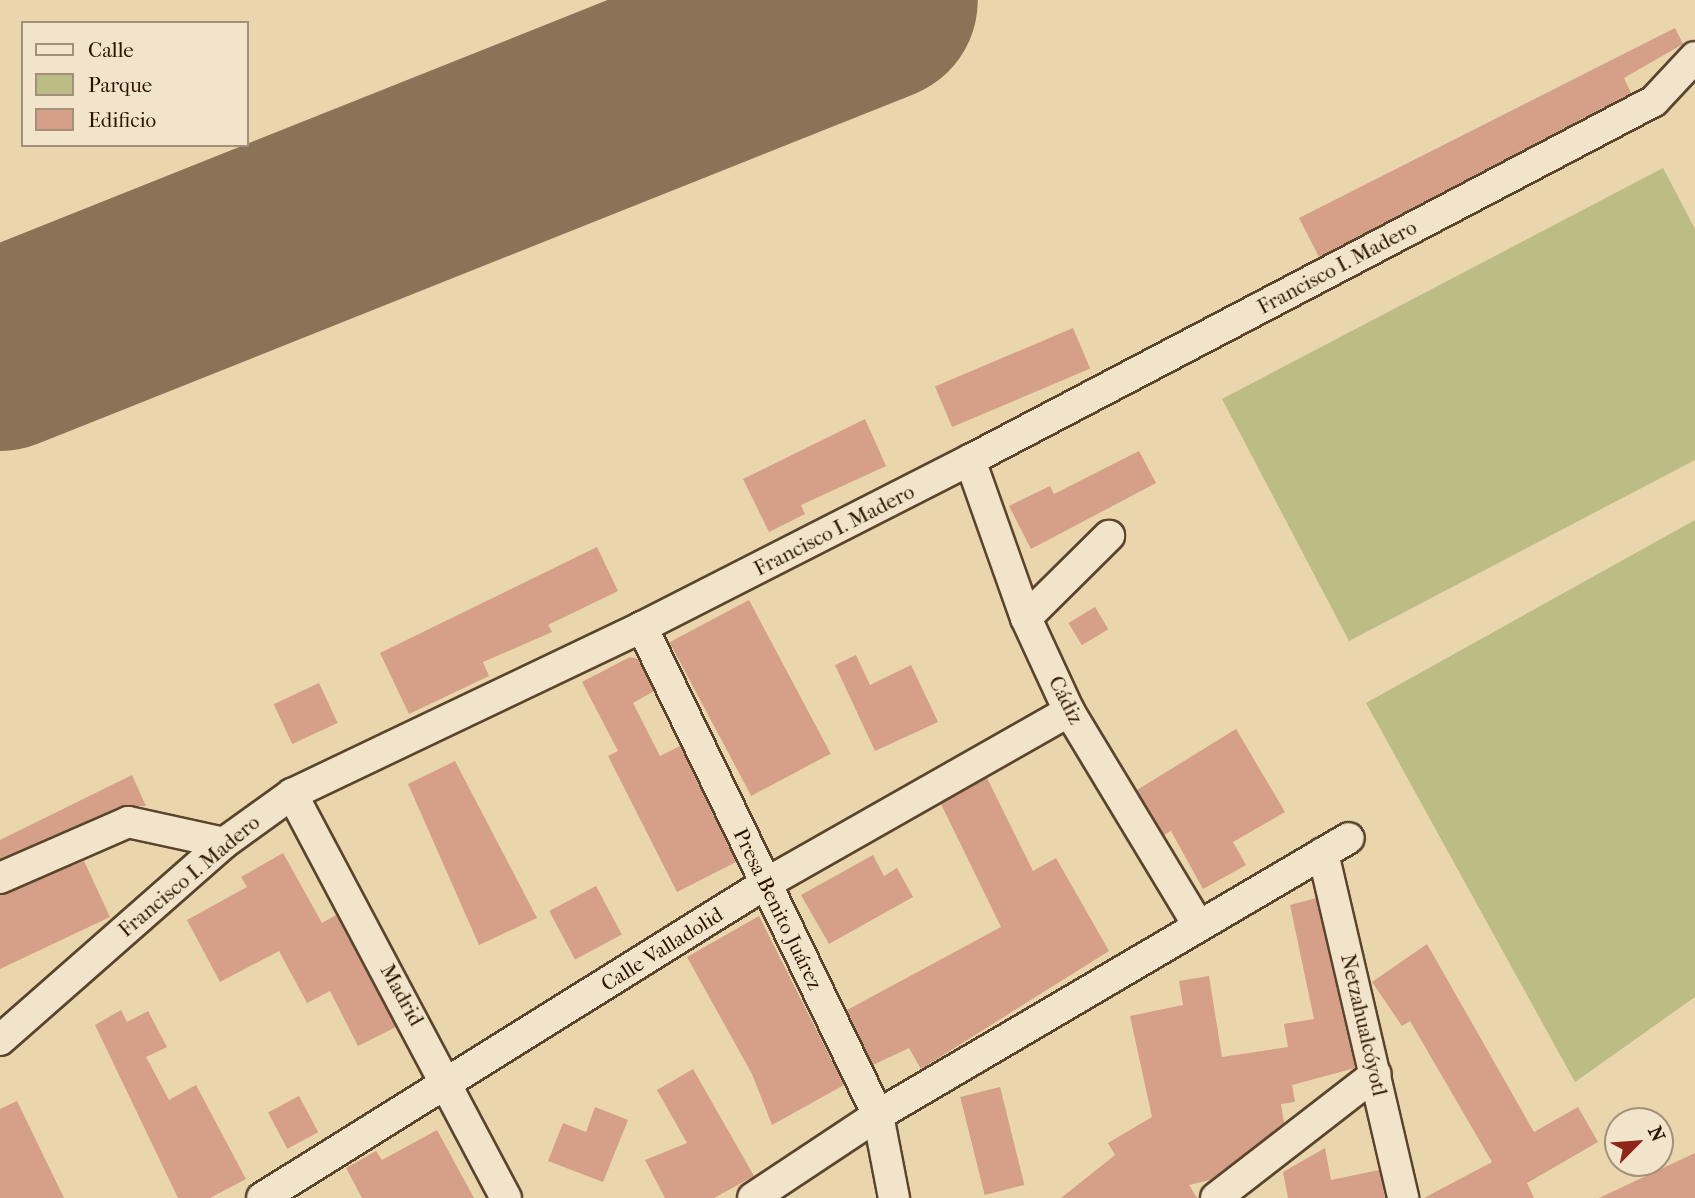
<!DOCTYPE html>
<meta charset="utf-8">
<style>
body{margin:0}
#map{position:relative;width:1695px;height:1198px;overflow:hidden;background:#e9d6ad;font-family:"IM FELL French Canon",serif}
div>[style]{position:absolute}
.green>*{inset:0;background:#bbbc86}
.runway>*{height:201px;margin:-100.5px;padding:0 100.5px;transform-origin:100.5px;border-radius:100.5px;background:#8a7457}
.building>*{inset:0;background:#d69f87;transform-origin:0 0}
.roads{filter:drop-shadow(2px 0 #5a442c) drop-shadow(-2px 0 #5a442c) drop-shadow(0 2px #5a442c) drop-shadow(0 -2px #5a442c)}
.minor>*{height:30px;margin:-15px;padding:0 15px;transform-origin:15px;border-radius:15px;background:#f1e4ca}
span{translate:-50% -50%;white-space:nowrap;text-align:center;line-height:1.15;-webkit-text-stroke:5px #f1e4ca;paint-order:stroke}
.street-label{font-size:21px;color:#2b1301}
.legend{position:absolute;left:21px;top:21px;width:228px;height:126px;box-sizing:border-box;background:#f1e4ca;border:2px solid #a2907a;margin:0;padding:9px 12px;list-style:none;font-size:21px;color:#2b1301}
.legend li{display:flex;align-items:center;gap:14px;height:35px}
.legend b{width:35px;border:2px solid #a2907a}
.north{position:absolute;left:1604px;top:1107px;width:70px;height:70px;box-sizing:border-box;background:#f1e4ca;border:2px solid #a2907a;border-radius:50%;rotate:65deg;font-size:19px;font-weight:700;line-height:28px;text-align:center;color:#2b1301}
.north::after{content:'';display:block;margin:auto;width:24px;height:32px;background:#8f2418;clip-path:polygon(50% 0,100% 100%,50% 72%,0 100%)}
</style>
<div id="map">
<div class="green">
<div style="clip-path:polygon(1663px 168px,1695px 229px,1695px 460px,1349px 641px,1222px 399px)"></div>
<div style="clip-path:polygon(1695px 520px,1695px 997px,1575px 1082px,1366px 703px)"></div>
</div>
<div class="runway">
<div style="left:0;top:350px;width:944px;rotate:-21.76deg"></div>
</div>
<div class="building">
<div style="clip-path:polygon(1675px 28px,1683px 44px,1624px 78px,1631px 93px,1319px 257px,1299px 218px)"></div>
<div style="left:1073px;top:328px;width:44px;height:150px;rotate:67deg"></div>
<div style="clip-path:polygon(865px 419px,886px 466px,801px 505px,805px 514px,769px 532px,743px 479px)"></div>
<div style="clip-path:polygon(1139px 451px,1156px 483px,1031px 549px,1009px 506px,1050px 486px,1054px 494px)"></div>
<div style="clip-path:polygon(597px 547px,618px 591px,548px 625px,552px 632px,483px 662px,489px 676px,409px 714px,380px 653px)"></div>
<div style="left:749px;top:600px;width:174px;height:90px;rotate:62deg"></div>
<div style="left:1095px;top:607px;width:26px;height:31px;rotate:59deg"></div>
<div style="clip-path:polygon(856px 655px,870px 685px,911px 665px,938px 722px,875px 751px,835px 665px)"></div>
<div style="clip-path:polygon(630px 657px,638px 659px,654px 691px,633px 703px,660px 756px,680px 746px,736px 862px,677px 892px,608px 756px,618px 751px,582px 682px)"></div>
<div style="left:319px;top:683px;width:44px;height:50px;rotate:65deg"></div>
<div style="clip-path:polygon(1236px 729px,1285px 812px,1233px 842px,1246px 865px,1203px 889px,1171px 831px,1164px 835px,1137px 790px)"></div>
<div style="clip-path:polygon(455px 761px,537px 918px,479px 945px,408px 784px)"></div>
<div style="clip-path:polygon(132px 775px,146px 806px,121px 806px,0 859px,0 840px)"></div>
<div style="clip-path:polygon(987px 778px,1033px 871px,1056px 858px,1109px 951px,921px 1069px,909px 1048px,873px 1065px,847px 1010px,1001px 927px,941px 804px)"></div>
<div style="clip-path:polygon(283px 853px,322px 923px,336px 915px,396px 1027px,358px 1046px,330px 991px,307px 1003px,279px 951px,220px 982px,187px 920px,247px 887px,241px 877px)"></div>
<div style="clip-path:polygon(873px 855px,884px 876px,897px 868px,913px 897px,829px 944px,801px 895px)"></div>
<div style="clip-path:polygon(84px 861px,110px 917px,0 969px,0 895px)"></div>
<div style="left:596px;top:886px;width:55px;height:53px;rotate:62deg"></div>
<div style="clip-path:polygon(1316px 898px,1355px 1068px,1292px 1085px,1295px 1102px,1281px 1104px,1284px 1123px,1210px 1180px,1189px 1185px,1197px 1198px,1061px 1198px,1115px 1155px,1108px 1143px,1152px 1117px,1130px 1016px,1183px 1005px,1179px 981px,1209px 976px,1222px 1057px,1288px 1047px,1284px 1024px,1314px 1019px,1290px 905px)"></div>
<div style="clip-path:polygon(759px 916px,844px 1085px,772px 1125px,752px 1074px,687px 957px)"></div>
<div style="clip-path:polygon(1427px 944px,1534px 1132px,1578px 1107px,1598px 1142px,1527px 1183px,1534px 1198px,1424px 1198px,1492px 1162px,1410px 1021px,1402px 1026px,1372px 982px)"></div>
<div style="clip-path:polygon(121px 1010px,127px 1022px,148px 1011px,167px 1047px,146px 1057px,169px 1100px,196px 1085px,246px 1179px,210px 1198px,178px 1198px,95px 1025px)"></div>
<div style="clip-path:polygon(693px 1069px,754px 1176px,714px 1198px,665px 1198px,645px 1160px,687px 1143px,657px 1090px)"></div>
<div style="left:1000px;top:1087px;width:101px;height:41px;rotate:76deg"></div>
<div style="left:299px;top:1096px;width:41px;height:35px;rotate:62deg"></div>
<div style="clip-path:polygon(17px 1101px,64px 1198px,0 1198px,0 1109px)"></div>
<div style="clip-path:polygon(595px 1107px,628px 1120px,603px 1182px,548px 1161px,563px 1123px,586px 1132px)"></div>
<div style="clip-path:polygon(437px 1130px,474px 1198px,362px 1198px,346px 1168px,376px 1151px,382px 1160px)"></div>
<div style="clip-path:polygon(1325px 1148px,1331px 1180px,1379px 1170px,1385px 1198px,1288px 1198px,1283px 1172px)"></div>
<div style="clip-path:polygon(1695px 1153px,1695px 1198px,1599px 1198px)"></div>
</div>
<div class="roads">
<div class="minor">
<div style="left:970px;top:460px;width:168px;rotate:70.5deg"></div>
<div style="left:1026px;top:618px;width:102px;rotate:65.2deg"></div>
<div style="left:1069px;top:711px;width:248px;rotate:58.9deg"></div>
<div style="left:1026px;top:618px;width:117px;rotate:-44.7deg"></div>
<div style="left:642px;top:627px;width:542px;rotate:64.19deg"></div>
<div style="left:878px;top:1115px;width:85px;rotate:79.1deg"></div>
<div style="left:292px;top:794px;width:457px;rotate:62.1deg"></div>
<div style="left:1323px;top:853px;width:354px;rotate:76.9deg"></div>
<div style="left:0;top:878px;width:140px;rotate:-23.6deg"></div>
<div style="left:128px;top:822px;width:98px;rotate:12.3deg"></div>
<div style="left:0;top:1040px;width:298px;rotate:-41.3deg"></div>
<div style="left:224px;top:843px;width:84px;rotate:-35.8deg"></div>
<div style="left:292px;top:794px;width:388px;rotate:-25.5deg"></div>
<div style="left:642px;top:627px;width:368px;rotate:-27deg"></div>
<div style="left:970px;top:460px;width:772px;rotate:-27.69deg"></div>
<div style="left:1654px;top:101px;width:60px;rotate:-47deg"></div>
<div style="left:262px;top:1198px;width:593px;rotate:-31.97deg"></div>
<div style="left:765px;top:884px;width:350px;rotate:-29.6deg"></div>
<div style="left:753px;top:1198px;width:150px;rotate:-33.6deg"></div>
<div style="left:878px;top:1115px;width:546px;rotate:-30.46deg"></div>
<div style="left:1216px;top:1198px;width:202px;rotate:-37.8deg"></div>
</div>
</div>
<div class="street-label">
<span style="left:1337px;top:267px;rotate:-28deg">Francisco I. Madero</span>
<span style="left:834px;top:530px;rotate:-27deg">Francisco I. Madero</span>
<span style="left:1066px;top:700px;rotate:63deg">Cádiz</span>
<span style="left:189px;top:876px;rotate:-40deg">Francisco I. Madero</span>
<span style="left:778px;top:909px;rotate:64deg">Presa Benito Juárez</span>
<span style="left:662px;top:949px;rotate:-32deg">Calle Valladolid</span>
<span style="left:402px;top:995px;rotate:61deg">Madrid</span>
<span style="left:1364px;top:1025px;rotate:77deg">Netzahualcóyotl</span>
</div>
<ul class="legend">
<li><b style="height:9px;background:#f1e4ca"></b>Calle</li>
<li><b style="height:19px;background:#bbbc86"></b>Parque</li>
<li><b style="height:19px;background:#d69f87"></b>Edificio</li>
</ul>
<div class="north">N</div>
</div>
